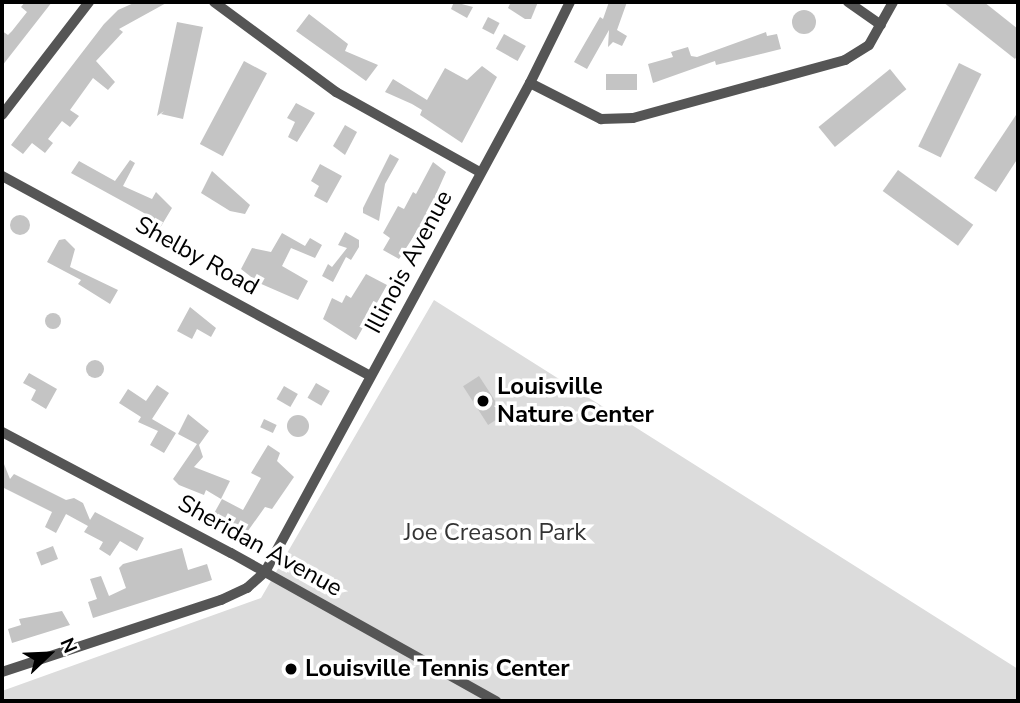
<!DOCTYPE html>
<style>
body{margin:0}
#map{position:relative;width:1020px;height:703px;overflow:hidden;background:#fff;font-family:"Nunito Sans",sans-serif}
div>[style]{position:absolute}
.green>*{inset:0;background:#dcdcdc}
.building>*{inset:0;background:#c4c4c4;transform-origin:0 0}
.round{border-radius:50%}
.street>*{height:10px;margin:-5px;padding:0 5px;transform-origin:5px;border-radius:5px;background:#555}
.dots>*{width:19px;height:19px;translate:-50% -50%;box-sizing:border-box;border:4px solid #fff;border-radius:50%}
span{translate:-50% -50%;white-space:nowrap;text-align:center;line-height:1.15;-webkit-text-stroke:7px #fff;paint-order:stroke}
.street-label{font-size:24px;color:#000}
.poi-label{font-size:24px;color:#000;font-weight:700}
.left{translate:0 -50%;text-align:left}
.park-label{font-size:24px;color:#333}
.frame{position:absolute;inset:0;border:4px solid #000;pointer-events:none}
.north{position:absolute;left:14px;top:619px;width:70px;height:70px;-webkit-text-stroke:5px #fff;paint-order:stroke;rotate:67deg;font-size:19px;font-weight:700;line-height:28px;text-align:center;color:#000}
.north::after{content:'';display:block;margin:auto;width:24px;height:32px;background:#000;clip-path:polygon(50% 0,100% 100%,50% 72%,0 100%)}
</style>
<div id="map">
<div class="green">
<div style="clip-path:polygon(434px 300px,1018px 669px,1018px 701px,2px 701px,2px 691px,261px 598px)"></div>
</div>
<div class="building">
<div style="clip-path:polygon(25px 2px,52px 2px,2px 66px,2px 31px,8px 35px,12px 31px,27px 12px,21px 7px)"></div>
<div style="clip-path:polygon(136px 2px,168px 2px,119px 29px,123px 32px,96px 61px,115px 82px,108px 90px,93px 78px,70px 110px,79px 116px,70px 127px,62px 121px,48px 139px,53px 143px,45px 153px,32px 143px,23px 154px,11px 145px,104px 24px,118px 10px)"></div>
<div style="clip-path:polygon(454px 2px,473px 7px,467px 18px,451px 9px)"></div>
<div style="clip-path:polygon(511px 2px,538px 2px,531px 19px,525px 19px,508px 8px)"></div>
<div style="clip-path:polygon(609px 2px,627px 2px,617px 30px,627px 36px,622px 46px,613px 42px,608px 47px,609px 30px,587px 69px,574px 62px,600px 17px,603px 19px)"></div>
<div style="clip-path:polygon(943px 2px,984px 2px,1018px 29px,1018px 55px,1015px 59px)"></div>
<div class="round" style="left:792px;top:10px;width:24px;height:24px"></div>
<div style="clip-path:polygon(309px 14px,348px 44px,345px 51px,378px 65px,366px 81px,296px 31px)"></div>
<div style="left:488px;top:17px;width:13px;height:13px;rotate:27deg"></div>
<div style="clip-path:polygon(177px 22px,203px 27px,183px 119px,161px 114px,164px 111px,157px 116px)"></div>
<div style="clip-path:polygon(766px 32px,767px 36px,777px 34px,781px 49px,716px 65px,715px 61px,653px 83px,648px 64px,673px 57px,671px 52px,688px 47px,691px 56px,697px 57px)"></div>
<div style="left:504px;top:34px;width:25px;height:17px;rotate:29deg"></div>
<div style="left:244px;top:61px;width:26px;height:94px;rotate:28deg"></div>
<div style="left:959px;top:63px;width:25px;height:93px;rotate:26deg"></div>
<div style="clip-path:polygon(482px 66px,497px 77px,462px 143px,420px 115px,422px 110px,412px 104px,385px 92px,393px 79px,427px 100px,445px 68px,467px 80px)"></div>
<div style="left:890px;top:69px;width:26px;height:92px;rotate:51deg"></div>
<div style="left:606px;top:74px;width:31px;height:16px"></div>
<div style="clip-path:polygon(296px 103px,315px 113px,297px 142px,288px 137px,295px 122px,287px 118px)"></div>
<div style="clip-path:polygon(1018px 112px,1018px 158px,996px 192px,974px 178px)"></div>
<div style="clip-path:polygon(345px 125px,357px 132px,345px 155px,333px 146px)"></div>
<div style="clip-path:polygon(390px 154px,399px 159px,385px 184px,379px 221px,363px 213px,363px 208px)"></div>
<div style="clip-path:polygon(130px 160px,135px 163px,123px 186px,152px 199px,156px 192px,172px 208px,160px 228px,144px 213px,71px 173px,79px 161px,115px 181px)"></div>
<div style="clip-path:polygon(433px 162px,446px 172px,425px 219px,399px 259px,383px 250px,390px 238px,383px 233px,398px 206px,404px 209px,413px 192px,416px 194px)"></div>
<div style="clip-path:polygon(320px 164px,342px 176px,327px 203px,314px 196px,319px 186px,311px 181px)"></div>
<div style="left:898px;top:170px;width:93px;height:26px;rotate:36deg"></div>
<div style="clip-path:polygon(212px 171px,250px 205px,245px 214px,230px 211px,201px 193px)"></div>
<div class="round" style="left:10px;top:215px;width:20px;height:20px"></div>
<div style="clip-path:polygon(345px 232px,359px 240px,359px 247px,351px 260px,346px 257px,333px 282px,322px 276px,328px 264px,332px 267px,347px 248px,338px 245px)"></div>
<div style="clip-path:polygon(282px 233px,305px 246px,310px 238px,322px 245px,315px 258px,291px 248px,282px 266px,308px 281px,298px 300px,259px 283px,241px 269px,252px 248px,271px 252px)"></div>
<div style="clip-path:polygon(65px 239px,75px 249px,70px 267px,118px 290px,110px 304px,78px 284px,81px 280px,47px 262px,59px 240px)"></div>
<div style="clip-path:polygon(366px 274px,387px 285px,356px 340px,323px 319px,332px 298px,342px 303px,346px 295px,351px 298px)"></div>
<div style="clip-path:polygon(190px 307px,216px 328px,211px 337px,197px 329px,192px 339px,177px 331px)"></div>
<div class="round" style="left:45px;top:313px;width:16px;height:16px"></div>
<div class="round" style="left:86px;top:360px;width:18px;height:18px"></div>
<div style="clip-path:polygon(29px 373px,57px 389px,46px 409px,31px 400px,36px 390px,23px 383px)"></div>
<div style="left:479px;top:376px;width:46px;height:19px;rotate:57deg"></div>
<div style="left:316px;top:383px;width:16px;height:17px;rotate:30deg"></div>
<div style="clip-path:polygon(157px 385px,169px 393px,152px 419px,176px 433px,164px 453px,150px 445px,158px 431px,138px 422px,141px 417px,119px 403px,128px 389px,146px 401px)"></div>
<div style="left:284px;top:386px;width:16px;height:15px;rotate:30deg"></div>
<div style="clip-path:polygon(188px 414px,209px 431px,199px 445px,203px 457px,194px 467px,230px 481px,221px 499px,206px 490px,204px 495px,179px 485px,173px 479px,197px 444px,178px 434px)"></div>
<div class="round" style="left:287px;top:415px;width:22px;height:22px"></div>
<div style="left:264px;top:419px;width:14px;height:9px;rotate:25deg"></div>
<div style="clip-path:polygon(268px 445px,280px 453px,277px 461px,294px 477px,272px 509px,265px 507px,245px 535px,212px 517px,222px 499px,243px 510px,261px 478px,251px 473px)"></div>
<div style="clip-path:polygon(2px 459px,10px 479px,14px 474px,66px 500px,74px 498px,83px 503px,90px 520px,95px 512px,144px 538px,137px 551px,120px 541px,110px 556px,99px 549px,103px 542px,84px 532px,88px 526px,66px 514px,56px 533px,45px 527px,52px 512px,2px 487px)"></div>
<div style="left:53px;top:546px;width:14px;height:18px;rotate:69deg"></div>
<div style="clip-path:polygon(182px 548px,188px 570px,207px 564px,212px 580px,93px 618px,88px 602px,97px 599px,90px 579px,101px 576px,109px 596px,126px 588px,119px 568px,123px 564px)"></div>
<div style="clip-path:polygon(62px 611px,70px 625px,12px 643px,8px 629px,21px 625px,19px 619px)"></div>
</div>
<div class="street">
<div style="left:214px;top:2px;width:152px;rotate:36.4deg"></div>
<div style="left:336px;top:92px;width:165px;rotate:29.1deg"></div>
<div style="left:848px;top:2px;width:40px;rotate:34.9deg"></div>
<div style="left:530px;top:83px;width:80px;rotate:26.9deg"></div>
<div style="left:601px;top:119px;width:32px;rotate:-2deg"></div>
<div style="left:633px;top:118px;width:220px;rotate:-15.3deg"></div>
<div style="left:845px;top:60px;width:28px;rotate:-32deg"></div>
<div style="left:869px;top:45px;width:49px;rotate:-60.8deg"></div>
<div style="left:2px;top:115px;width:143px;rotate:-52.4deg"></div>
<div style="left:2px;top:176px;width:419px;rotate:28.5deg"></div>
<div style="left:2px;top:432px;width:259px;rotate:27.9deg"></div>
<div style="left:231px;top:553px;width:304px;rotate:29.2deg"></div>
<div style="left:2px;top:672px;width:231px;rotate:-18.2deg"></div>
<div style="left:221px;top:600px;width:29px;rotate:-25deg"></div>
<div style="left:247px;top:588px;width:24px;rotate:-42deg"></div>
<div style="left:265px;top:572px;width:556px;rotate:-61.55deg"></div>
<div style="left:530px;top:83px;width:90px;rotate:-63.7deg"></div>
</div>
<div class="dots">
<div style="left:483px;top:401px;background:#000"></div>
<div style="left:291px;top:669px;background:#000"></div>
</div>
<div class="street-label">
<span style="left:197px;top:256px;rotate:29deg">Shelby Road</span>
<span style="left:409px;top:262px;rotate:-62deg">Illinois Avenue</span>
<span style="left:260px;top:546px;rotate:29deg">Sheridan Avenue</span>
</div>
<div class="poi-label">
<span class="left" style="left:497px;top:401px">Louisville<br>Nature Center</span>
<span class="left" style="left:305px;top:669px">Louisville Tennis Center</span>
</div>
<div class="park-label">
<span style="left:495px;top:533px">Joe Creason Park</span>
</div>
<div class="frame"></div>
<div class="north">N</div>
</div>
